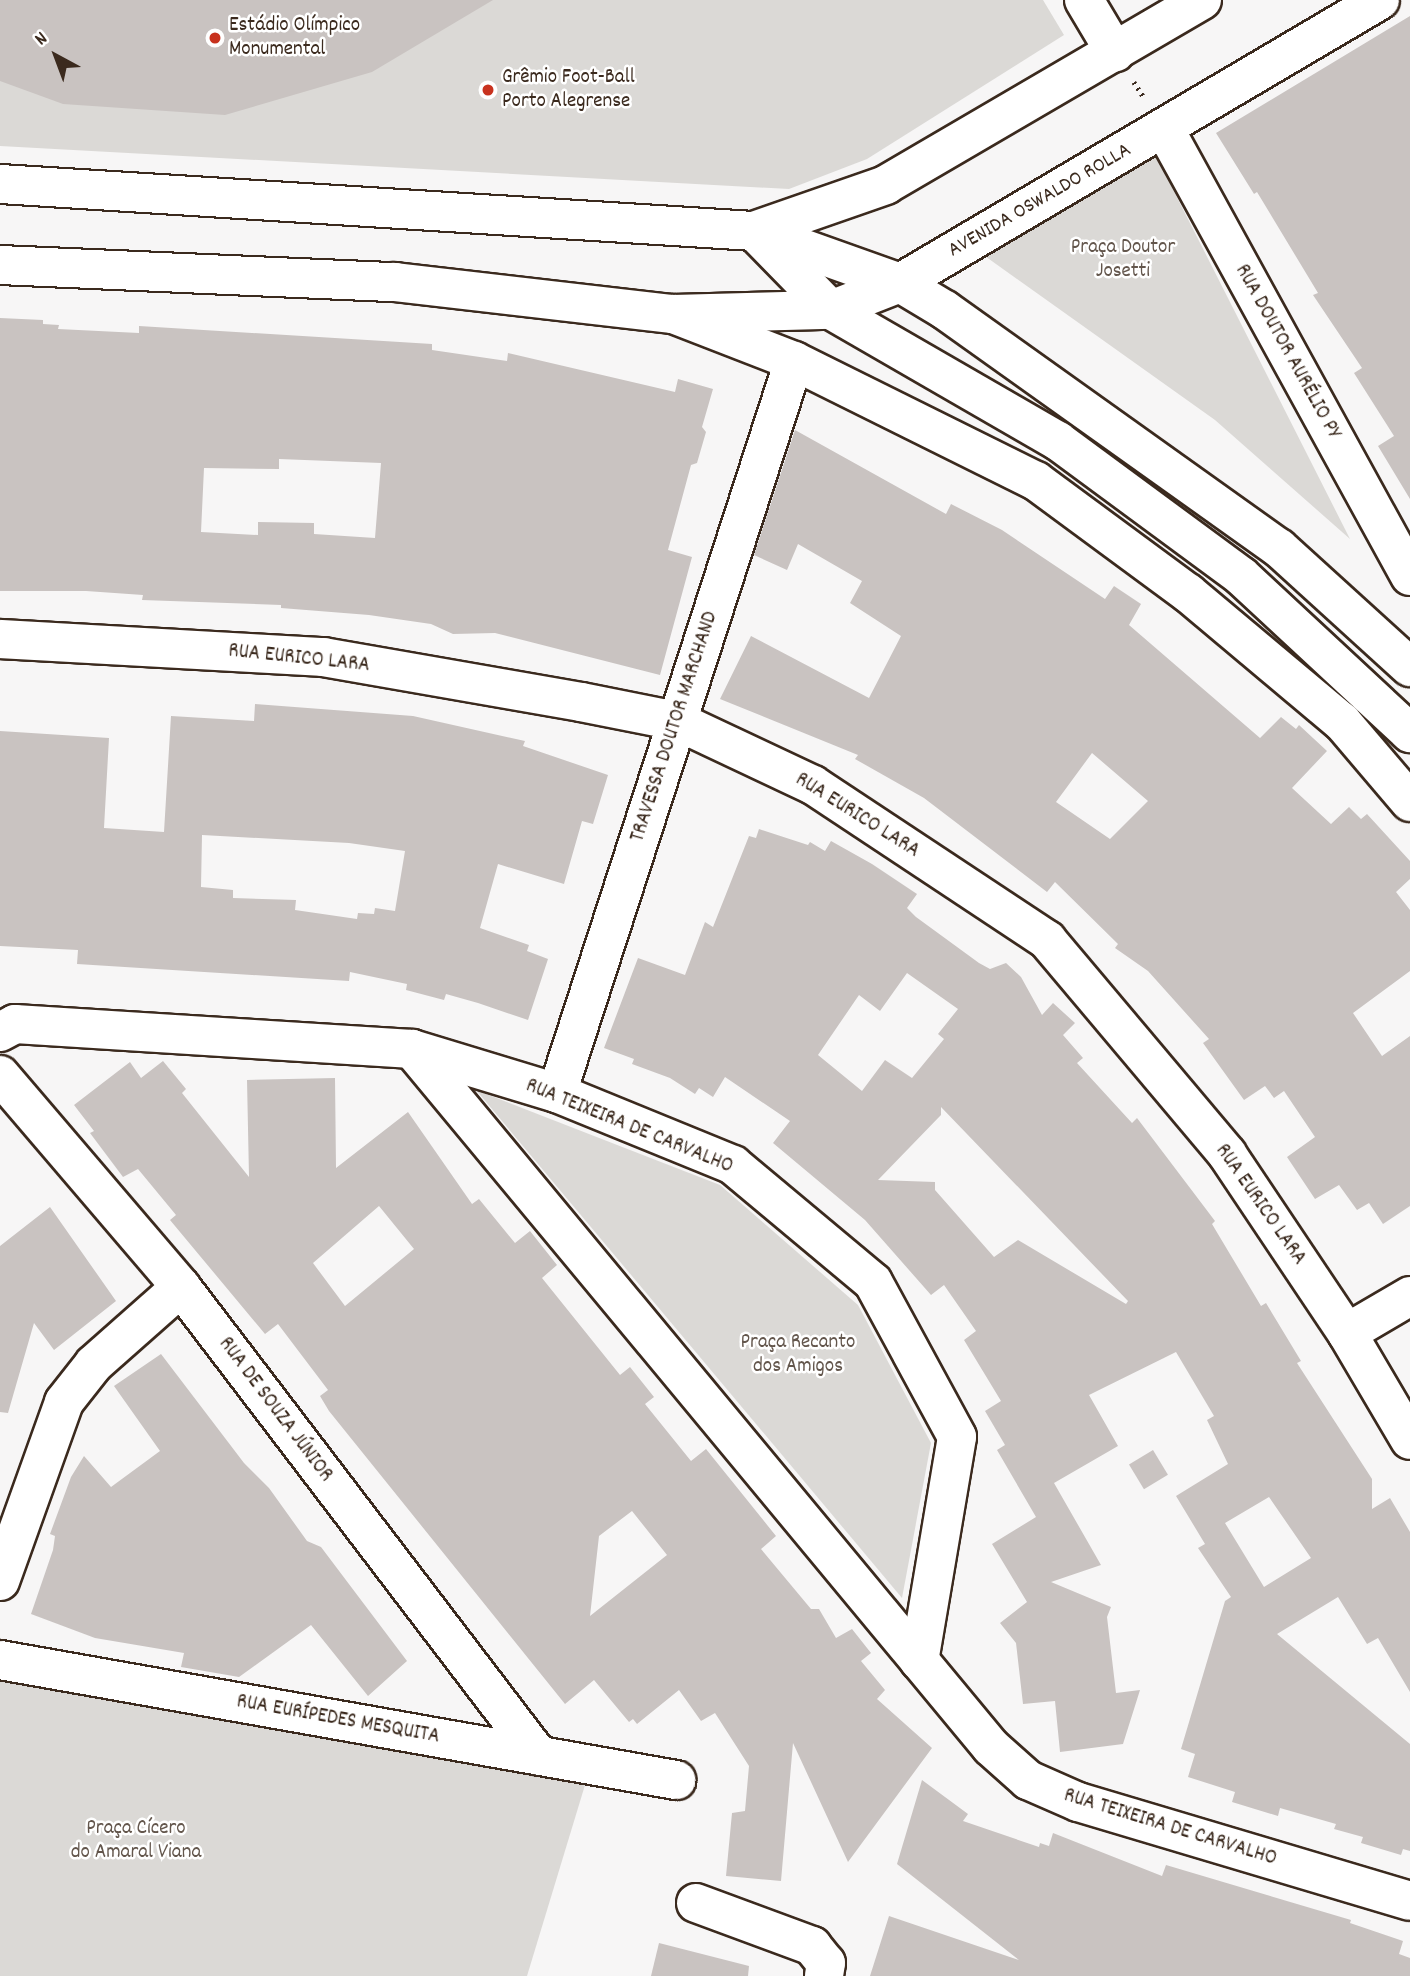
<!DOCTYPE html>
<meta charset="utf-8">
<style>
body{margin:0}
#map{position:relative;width:1410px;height:1976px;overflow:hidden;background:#f7f6f6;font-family:Dekko,sans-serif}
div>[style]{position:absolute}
.green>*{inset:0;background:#dbd9d6}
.building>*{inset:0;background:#c9c3c1;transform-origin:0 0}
.path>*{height:4.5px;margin-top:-2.25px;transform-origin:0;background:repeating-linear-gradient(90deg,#3b2a1e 0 2px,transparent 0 7px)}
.roads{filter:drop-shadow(2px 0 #3b2a1e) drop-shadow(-2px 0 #3b2a1e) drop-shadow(0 2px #3b2a1e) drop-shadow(0 -2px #3b2a1e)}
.minor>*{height:38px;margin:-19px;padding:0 19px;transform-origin:19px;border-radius:19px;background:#fff}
.major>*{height:38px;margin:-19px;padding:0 19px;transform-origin:19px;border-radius:19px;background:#fff}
.dots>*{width:19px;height:19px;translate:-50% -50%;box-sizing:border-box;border:4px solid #fff;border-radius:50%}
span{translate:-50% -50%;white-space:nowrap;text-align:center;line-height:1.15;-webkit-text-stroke:5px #fff;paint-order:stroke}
.poi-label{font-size:21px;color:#3b2a1e}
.left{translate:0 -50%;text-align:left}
.street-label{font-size:21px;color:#3b2a1e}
.park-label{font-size:21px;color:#63564c}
.north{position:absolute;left:21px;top:21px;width:70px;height:70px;-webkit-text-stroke:5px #fff;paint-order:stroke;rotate:319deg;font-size:19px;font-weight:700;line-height:28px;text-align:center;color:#3b2a1e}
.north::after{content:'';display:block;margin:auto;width:24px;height:32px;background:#3b2a1e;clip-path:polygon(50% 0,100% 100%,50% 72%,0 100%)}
</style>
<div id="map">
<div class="green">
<div style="clip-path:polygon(0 0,1043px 0,1064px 35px,867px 159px,789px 189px,0 146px)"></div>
<div style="clip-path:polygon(1154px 152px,1350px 539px,1215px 420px,982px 254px)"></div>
<div style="clip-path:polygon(476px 1090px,720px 1185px,858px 1305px,931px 1443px,902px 1598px)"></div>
<div style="clip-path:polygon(0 1676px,585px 1785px,527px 1976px,0 1976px)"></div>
</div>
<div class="building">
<div style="clip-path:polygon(0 0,493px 0,372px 72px,225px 115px,63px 104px,0 81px)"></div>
<div style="clip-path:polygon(1410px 16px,1410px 499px,1378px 446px,1394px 436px,1354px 373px,1362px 368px,1313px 295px,1318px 293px,1257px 192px,1254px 194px,1216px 133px)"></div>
<div style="clip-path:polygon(evenodd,0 318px,43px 320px,43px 324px,59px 325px,58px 329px,139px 333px,139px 326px,432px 344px,432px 350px,507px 361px,508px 353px,675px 392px,678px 379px,713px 389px,702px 427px,706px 432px,697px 463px,691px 465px,668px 550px,692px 557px,660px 675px,495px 633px,453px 634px,431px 624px,369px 615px,281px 608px,281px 605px,142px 600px,143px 595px,86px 591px,0 591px,0 318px,279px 459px,381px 463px,375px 538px,314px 534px,314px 523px,258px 522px,258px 535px,201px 532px,204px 468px,279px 469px,279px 459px)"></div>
<div style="clip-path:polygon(evenodd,795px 430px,946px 514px,951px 504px,1002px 530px,1105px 599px,1114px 586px,1141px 604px,1129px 625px,1260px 738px,1281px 717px,1296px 729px,1299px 725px,1327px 751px,1292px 788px,1331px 824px,1349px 807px,1361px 819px,1367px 814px,1410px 861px,1410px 879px,1396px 892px,1410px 910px,1410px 971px,1353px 1013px,1382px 1056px,1410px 1036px,1410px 1206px,1383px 1224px,1369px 1203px,1357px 1210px,1339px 1185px,1315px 1199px,1287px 1157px,1315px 1137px,1284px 1091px,1274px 1098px,1265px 1086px,1244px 1100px,1203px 1043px,1209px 1039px,1148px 971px,1115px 948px,1118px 944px,1055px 882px,1047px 892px,924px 798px,855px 759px,858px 755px,720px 699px,751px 636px,869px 698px,901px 636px,850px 603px,862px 581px,798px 544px,787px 570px,754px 555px,795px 430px,1092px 753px,1148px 801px,1110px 839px,1056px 802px,1092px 753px)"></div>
<div style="clip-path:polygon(evenodd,255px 704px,413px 716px,525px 741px,523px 746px,608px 775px,593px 824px,582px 821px,564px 884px,498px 864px,480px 928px,529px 945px,527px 951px,548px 959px,528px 1020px,478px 1003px,446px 994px,444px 1000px,406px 990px,407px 984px,350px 972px,349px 981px,77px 964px,78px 950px,0 946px,0 731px,109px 738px,104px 828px,164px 832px,171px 716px,254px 721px,255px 704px,202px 835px,349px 843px,405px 851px,395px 911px,375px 908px,374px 914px,358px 913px,357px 919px,295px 910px,296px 900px,233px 898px,233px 890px,201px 887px,202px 835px)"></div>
<div style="clip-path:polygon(evenodd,759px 829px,808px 845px,810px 842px,825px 851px,831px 841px,872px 864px,917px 894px,907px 908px,916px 917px,979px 963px,990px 969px,1006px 963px,1021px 977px,1042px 1015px,1053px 1003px,1075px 1023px,1063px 1035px,1083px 1058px,1077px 1063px,1132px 1123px,1137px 1118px,1215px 1221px,1212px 1224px,1261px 1306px,1266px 1303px,1301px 1361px,1297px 1363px,1372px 1479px,1372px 1509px,1390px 1498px,1410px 1532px,1410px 1692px,1378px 1638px,1367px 1644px,1338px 1597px,1277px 1634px,1410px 1744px,1410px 1851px,1403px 1849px,1401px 1855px,1361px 1843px,1363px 1837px,1334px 1829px,1336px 1824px,1280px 1808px,1278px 1816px,1232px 1802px,1235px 1792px,1188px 1777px,1195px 1754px,1181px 1749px,1225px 1601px,1231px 1597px,1198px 1548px,1205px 1544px,1176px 1496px,1228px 1464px,1207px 1420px,1214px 1416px,1176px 1352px,1089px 1395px,1118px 1446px,1054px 1483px,1101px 1565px,1051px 1582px,1111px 1607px,1107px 1617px,1116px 1693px,1140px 1690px,1123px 1744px,1060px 1752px,1055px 1701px,1023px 1704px,1016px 1643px,1000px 1623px,1027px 1602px,992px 1544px,1036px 1517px,997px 1450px,1005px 1445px,985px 1411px,1001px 1401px,964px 1340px,976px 1331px,944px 1285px,931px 1295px,865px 1220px,773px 1143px,790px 1121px,725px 1077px,713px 1097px,699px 1088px,695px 1094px,670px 1078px,632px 1064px,634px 1059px,604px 1048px,638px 958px,685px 975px,705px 922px,713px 927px,749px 836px,756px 838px,759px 829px,907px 973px,958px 1009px,938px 1034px,944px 1039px,912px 1078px,885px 1060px,862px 1091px,818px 1055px,859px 995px,880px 1011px,907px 973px,759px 829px,941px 1107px,1128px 1301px,1126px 1304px,1018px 1240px,994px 1257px,935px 1190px,935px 1182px,878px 1180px,941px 1115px,941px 1107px,759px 829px,1269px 1497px,1311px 1558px,1264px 1587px,1225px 1523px,1269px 1497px)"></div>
<div style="clip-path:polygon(evenodd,163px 1061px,186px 1089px,182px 1093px,249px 1177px,247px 1080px,335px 1078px,336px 1168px,408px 1112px,472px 1204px,479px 1199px,515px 1243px,530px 1231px,557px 1265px,542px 1278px,620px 1375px,630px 1367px,654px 1397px,645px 1404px,691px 1461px,706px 1449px,776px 1536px,761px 1549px,811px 1609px,819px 1609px,836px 1638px,852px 1629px,871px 1653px,861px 1661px,885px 1690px,877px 1699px,932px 1748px,848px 1862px,793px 1743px,781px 1881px,726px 1876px,732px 1813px,745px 1811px,749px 1766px,715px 1713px,701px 1721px,679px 1690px,637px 1724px,633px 1719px,629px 1722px,594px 1680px,565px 1704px,329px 1411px,320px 1396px,328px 1390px,278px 1324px,265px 1334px,170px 1220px,176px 1215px,138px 1169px,123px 1177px,90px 1133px,94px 1131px,74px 1105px,130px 1062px,141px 1078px,163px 1061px,379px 1206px,414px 1249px,345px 1306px,313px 1263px,379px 1206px,163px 1061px,632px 1511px,667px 1555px,590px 1616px,599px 1536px,632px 1511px)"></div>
<div style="clip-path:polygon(50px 1207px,116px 1301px,54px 1350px,34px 1323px,8px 1413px,0 1412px,0 1246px)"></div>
<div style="clip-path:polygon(161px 1354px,244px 1463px,269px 1488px,307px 1541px,321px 1547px,407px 1661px,368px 1696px,311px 1625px,239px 1677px,181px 1667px,184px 1653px,95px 1638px,31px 1614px,53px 1550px,55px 1536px,50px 1534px,71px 1477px,84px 1456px,111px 1487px,160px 1451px,114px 1386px)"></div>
<div style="left:1153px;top:1450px;width:29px;height:28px;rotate:59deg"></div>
<div style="clip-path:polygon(922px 1780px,968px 1814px,963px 1821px,1039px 1847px,1040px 1843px,1049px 1846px,1053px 1833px,1162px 1876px,1166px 1865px,1351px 1920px,1350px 1923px,1403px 1941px,1399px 1954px,1410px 1958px,1410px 1976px,870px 1976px,889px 1916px,1019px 1960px,897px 1864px)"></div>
<div style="clip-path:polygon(659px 1943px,749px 1966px,748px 1976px,651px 1976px)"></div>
</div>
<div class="path">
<div style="left:1134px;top:82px;width:20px;rotate:57deg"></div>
</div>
<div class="roads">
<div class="minor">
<div style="left:1084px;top:0;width:61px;rotate:59.2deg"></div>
<div style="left:1202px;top:0;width:366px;rotate:149.7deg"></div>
<div style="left:886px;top:185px;width:140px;rotate:160.8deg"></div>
<div style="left:754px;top:231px;width:110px;rotate:45.7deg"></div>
<div style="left:831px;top:310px;width:262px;rotate:30deg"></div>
<div style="left:1058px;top:441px;width:227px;rotate:36.4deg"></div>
<div style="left:1241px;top:576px;width:231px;rotate:42.9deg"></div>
<div style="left:1164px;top:128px;width:511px;rotate:61.23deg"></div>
<div style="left:673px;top:314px;width:158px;rotate:-1.5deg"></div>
<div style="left:831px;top:310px;width:74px;rotate:-21.4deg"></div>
<div style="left:900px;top:283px;width:557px;rotate:-30.52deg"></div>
<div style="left:0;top:639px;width:324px;rotate:3.2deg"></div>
<div style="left:323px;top:657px;width:262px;rotate:9.9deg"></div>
<div style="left:581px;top:702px;width:98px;rotate:11.2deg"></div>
<div style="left:677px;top:721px;width:150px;rotate:25.2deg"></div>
<div style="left:813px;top:785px;width:281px;rotate:33.5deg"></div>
<div style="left:1047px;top:940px;width:280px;rotate:49.9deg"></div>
<div style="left:1227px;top:1154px;width:216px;rotate:56.2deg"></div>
<div style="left:1347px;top:1333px;width:124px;rotate:59.5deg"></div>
<div style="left:0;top:1032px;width:17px;rotate:-28deg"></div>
<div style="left:15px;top:1024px;width:398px;rotate:3.6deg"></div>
<div style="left:412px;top:1049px;width:152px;rotate:16.9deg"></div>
<div style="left:557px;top:1093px;width:190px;rotate:22.2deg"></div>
<div style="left:733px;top:1165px;width:182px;rotate:39.9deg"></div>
<div style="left:873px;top:1282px;width:176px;rotate:61.5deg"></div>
<div style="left:957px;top:1437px;width:227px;rotate:99.6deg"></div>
<div style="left:412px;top:1049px;width:907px;rotate:50.32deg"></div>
<div style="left:991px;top:1747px;width:50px;rotate:41.7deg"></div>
<div style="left:1028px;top:1780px;width:55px;rotate:23.7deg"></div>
<div style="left:1078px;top:1802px;width:346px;rotate:16.6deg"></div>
<div style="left:0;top:1075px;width:279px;rotate:49.5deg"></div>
<div style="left:181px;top:1287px;width:589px;rotate:52.66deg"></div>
<div style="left:557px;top:1093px;width:769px;rotate:-72.06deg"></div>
<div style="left:1347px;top:1333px;width:73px;rotate:-30.4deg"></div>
<div style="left:0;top:1581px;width:190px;rotate:-70.3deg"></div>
<div style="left:64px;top:1402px;width:48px;rotate:-51.7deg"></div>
<div style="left:94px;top:1364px;width:116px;rotate:-41.5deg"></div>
<div style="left:0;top:1660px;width:687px;rotate:10.07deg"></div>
<div style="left:696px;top:1903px;width:124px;rotate:20.3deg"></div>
<div style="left:812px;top:1946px;width:22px;rotate:51deg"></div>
<div style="left:826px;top:1963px;width:13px;rotate:99deg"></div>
</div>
<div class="major">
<div style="left:0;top:184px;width:755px;rotate:3.57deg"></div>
<div style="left:754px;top:231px;width:155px;rotate:19.6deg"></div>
<div style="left:900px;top:283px;width:52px;rotate:31deg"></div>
<div style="left:945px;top:310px;width:410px;rotate:35.5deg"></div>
<div style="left:1279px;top:548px;width:177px;rotate:42.3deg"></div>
<div style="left:0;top:265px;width:395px;rotate:2.5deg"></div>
<div style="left:395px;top:282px;width:280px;rotate:6.6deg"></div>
<div style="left:673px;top:314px;width:130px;rotate:21.2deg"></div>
<div style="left:794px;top:361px;width:270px;rotate:26.4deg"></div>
<div style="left:1036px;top:481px;width:189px;rotate:36.4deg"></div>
<div style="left:1188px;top:593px;width:201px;rotate:40deg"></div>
<div style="left:1342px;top:722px;width:105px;rotate:49.6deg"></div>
</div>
</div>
<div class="dots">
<div style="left:215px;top:38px;background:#c8321e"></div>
<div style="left:488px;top:90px;background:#c8321e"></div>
</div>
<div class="poi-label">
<span class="left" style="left:229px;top:38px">Estádio Olímpico<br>Monumental</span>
<span class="left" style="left:502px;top:90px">Grêmio Foot-Ball<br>Porto Alegrense</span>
</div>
<div class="street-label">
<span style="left:1040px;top:201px;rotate:-30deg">AVENIDA OSWALDO ROLLA</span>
<span style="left:1287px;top:352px;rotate:61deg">RUA DOUTOR AURÉLIO PY</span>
<span style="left:299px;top:659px;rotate:6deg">RUA EURICO LARA</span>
<span style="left:675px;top:727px;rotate:-72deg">TRAVESSA DOUTOR MARCHAND</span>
<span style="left:857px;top:816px;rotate:32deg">RUA EURICO LARA</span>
<span style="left:629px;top:1127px;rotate:22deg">RUA TEIXEIRA DE CARVALHO</span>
<span style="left:1260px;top:1205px;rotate:55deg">RUA EURICO LARA</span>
<span style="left:275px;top:1410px;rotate:53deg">RUA DE SOUZA JÚNIOR</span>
<span style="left:338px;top:1720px;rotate:10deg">RUA EURÍPEDES MESQUITA</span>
<span style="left:1170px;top:1828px;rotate:17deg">RUA TEIXEIRA DE CARVALHO</span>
</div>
<div class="park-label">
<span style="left:1123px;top:260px">Praça Doutor<br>Josetti</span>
<span style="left:798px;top:1355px">Praça Recanto<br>dos Amigos</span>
<span style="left:136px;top:1841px">Praça Cícero<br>do Amaral Viana</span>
</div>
<div class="north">N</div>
</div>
